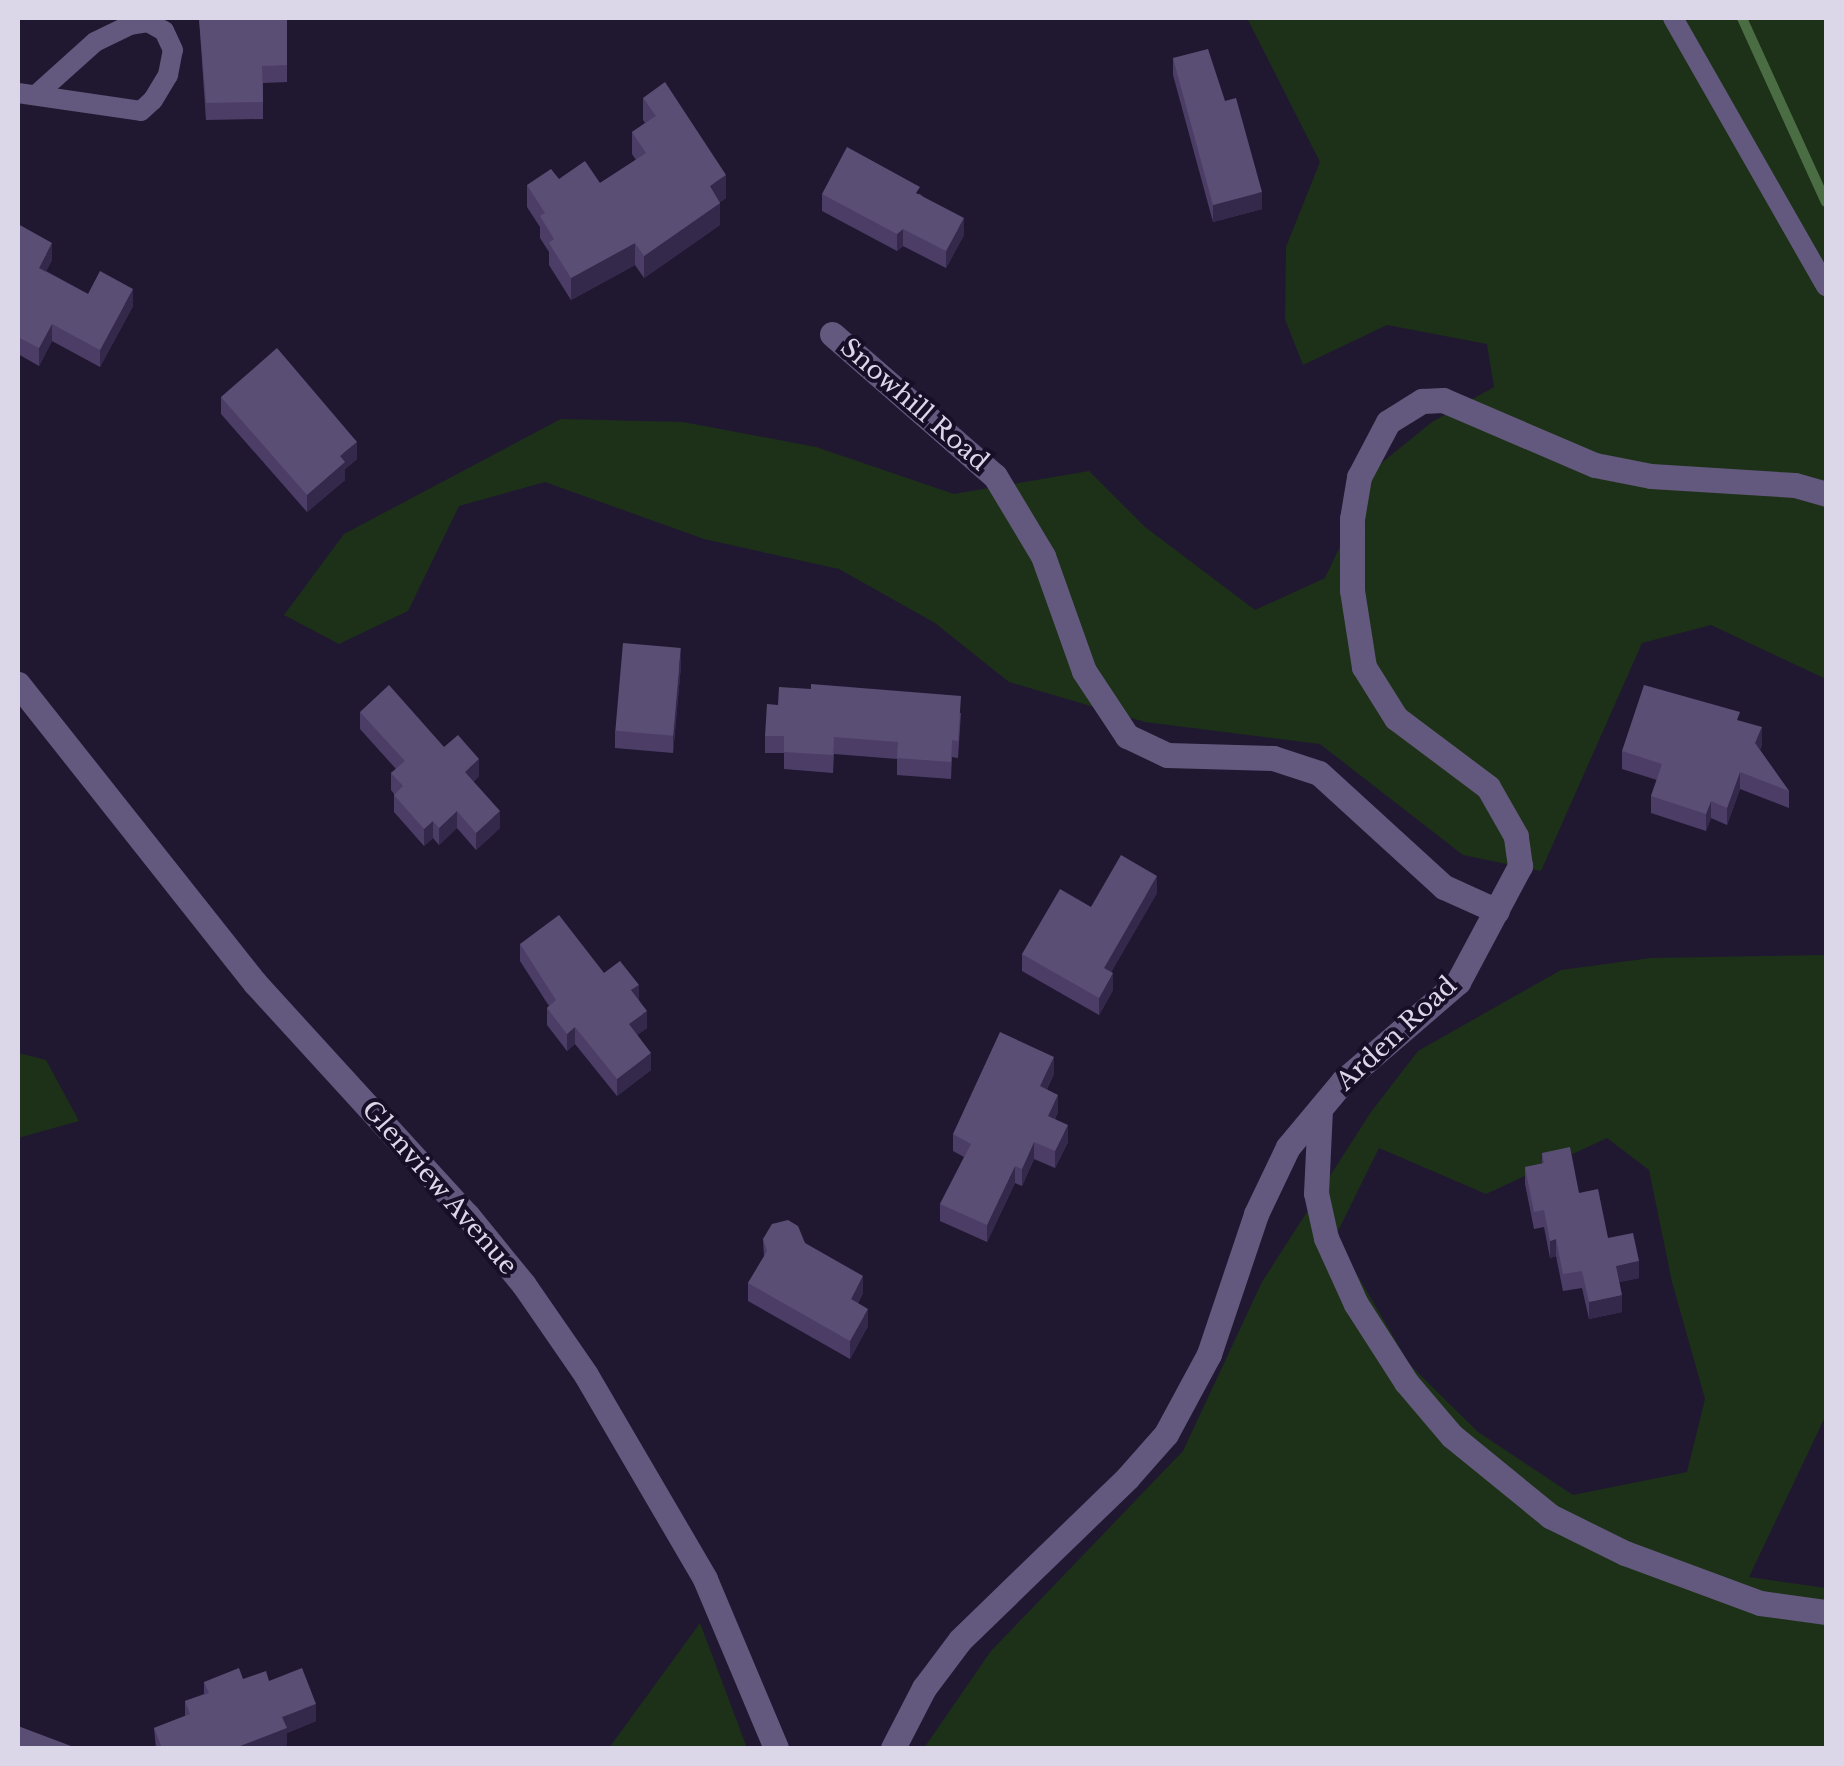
<!DOCTYPE html>
<style>
body{margin:0}
#map{position:relative;width:1844px;height:1766px;overflow:hidden;background:#201831;font-family:"Libre Baskerville",serif}
div>[style]{position:absolute}
.green>*{inset:0;background:#1c3117}
.stream>*{height:10px;margin:-5px;padding:0 5px;transform-origin:5px;border-radius:5px;background:#4b6d43}
.service>*{height:20px;margin:-10px;padding:0 10px;transform-origin:10px;border-radius:10px;background:#63587d}
.minor>*{height:25px;margin:-12.5px;padding:0 12.5px;transform-origin:12.5px;border-radius:12.5px;background:#63587d}
.wall>*{inset:0;background:#4c3d67}
.shaded-wall>*{inset:0;background:#34284b}
.building>*{inset:0;background:#5b4e75;transform-origin:0 0}
span{translate:-50% -50%;white-space:nowrap;text-align:center;line-height:1.15;-webkit-text-stroke:8px #170f27;paint-order:stroke}
.street-label{font-size:25px;color:#dbd6e8}
.frame{position:absolute;inset:0;border:20px solid #dbd6e8;pointer-events:none}
</style>
<div id="map">
<div class="green">
<div style="clip-path:polygon(1247px 18px,1826px 18px,1826px 679px,1711px 625px,1642px 643px,1541px 871px,1463px 855px,1320px 744px,1145px 722px,1009px 682px,935px 623px,839px 569px,704px 539px,545px 482px,459px 506px,408px 611px,339px 644px,284px 615px,344px 534px,561px 419px,683px 422px,816px 447px,954px 494px,1089px 471px,1145px 527px,1255px 610px,1325px 578px,1379px 465px,1432px 422px,1494px 387px,1487px 344px,1387px 325px,1303px 365px,1285px 319px,1286px 247px,1320px 162px)"></div>
<div style="clip-path:polygon(evenodd,1826px 955px,1826px 1415px,1749px 1577px,1826px 1588px,1826px 1748px,924px 1748px,991px 1651px,1183px 1451px,1262px 1282px,1371px 1112px,1418px 1051px,1561px 970px,1651px 958px,1826px 955px,1607px 1138px,1649px 1170px,1672px 1282px,1705px 1399px,1687px 1472px,1573px 1495px,1478px 1432px,1410px 1365px,1335px 1237px,1379px 1148px,1486px 1194px,1607px 1138px)"></div>
<div style="clip-path:polygon(18px 1053px,46px 1060px,79px 1121px,18px 1138px)"></div>
<div style="clip-path:polygon(700px 1623px,747px 1748px,609px 1748px)"></div>
</div>
<div class="stream">
<div style="left:1742px;top:18px;width:202px;rotate:65.5deg"></div>
</div>
<div class="service">
<div style="left:1673px;top:18px;width:309px;rotate:60.3deg"></div>
<div style="left:18px;top:93px;width:124px;rotate:8.3deg"></div>
<div style="left:141px;top:111px;width:16px;rotate:-43deg"></div>
<div style="left:153px;top:100px;width:29px;rotate:-59deg"></div>
<div style="left:168px;top:75px;width:25px;rotate:-79deg"></div>
<div style="left:173px;top:50px;width:21px;rotate:-115deg"></div>
<div style="left:164px;top:31px;width:18px;rotate:-151deg"></div>
<div style="left:148px;top:22px;width:18px;rotate:171deg"></div>
<div style="left:130px;top:25px;width:39px;rotate:154deg"></div>
<div style="left:95px;top:42px;width:78px;rotate:138.1deg"></div>
</div>
<div class="minor">
<div style="left:832px;top:334px;width:216px;rotate:41.1deg"></div>
<div style="left:995px;top:476px;width:93px;rotate:59deg"></div>
<div style="left:1043px;top:556px;width:122px;rotate:70.4deg"></div>
<div style="left:1084px;top:671px;width:78px;rotate:56.5deg"></div>
<div style="left:1127px;top:736px;width:44px;rotate:25.4deg"></div>
<div style="left:1167px;top:755px;width:106px;rotate:1.6deg"></div>
<div style="left:1273px;top:758px;width:48px;rotate:18.1deg"></div>
<div style="left:1319px;top:773px;width:169px;rotate:42.4deg"></div>
<div style="left:1444px;top:887px;width:58px;rotate:24.4deg"></div>
<div style="left:18px;top:684px;width:382px;rotate:51.6deg"></div>
<div style="left:255px;top:983px;width:314px;rotate:47.6deg"></div>
<div style="left:467px;top:1215px;width:90px;rotate:50.8deg"></div>
<div style="left:524px;top:1285px;width:109px;rotate:55.4deg"></div>
<div style="left:586px;top:1375px;width:236px;rotate:59.7deg"></div>
<div style="left:705px;top:1579px;width:183px;rotate:67.2deg"></div>
<div style="left:1320px;top:1109px;width:84px;rotate:92.7deg"></div>
<div style="left:1316px;top:1193px;width:46px;rotate:77.5deg"></div>
<div style="left:1326px;top:1238px;width:72px;rotate:65.6deg"></div>
<div style="left:1356px;top:1304px;width:93px;rotate:57.3deg"></div>
<div style="left:1406px;top:1382px;width:71px;rotate:49.6deg"></div>
<div style="left:1452px;top:1436px;width:127px;rotate:39.2deg"></div>
<div style="left:1550px;top:1516px;width:84px;rotate:26.3deg"></div>
<div style="left:1625px;top:1553px;width:144px;rotate:20.3deg"></div>
<div style="left:1760px;top:1603px;width:67px;rotate:7.8deg"></div>
<div style="left:893px;top:1748px;width:68px;rotate:-62.7deg"></div>
<div style="left:924px;top:1688px;width:60px;rotate:-53.1deg"></div>
<div style="left:960px;top:1640px;width:234px;rotate:-44.1deg"></div>
<div style="left:1128px;top:1477px;width:57px;rotate:-48.5deg"></div>
<div style="left:1166px;top:1434px;width:91px;rotate:-61.7deg"></div>
<div style="left:1209px;top:1354px;width:148px;rotate:-71.4deg"></div>
<div style="left:1256px;top:1214px;width:74px;rotate:-64.5deg"></div>
<div style="left:1288px;top:1147px;width:86px;rotate:-50.2deg"></div>
<div style="left:1343px;top:1081px;width:152px;rotate:-40.7deg"></div>
<div style="left:1458px;top:982px;width:132px;rotate:-61.9deg"></div>
<div style="left:1520px;top:866px;width:30px;rotate:-98deg"></div>
<div style="left:1516px;top:836px;width:56px;rotate:-119.7deg"></div>
<div style="left:1488px;top:787px;width:115px;rotate:-143.1deg"></div>
<div style="left:1396px;top:718px;width:60px;rotate:-122.1deg"></div>
<div style="left:1364px;top:667px;width:78px;rotate:-98.9deg"></div>
<div style="left:1352px;top:590px;width:71px;rotate:-90deg"></div>
<div style="left:1352px;top:519px;width:43px;rotate:-80.5deg"></div>
<div style="left:1359px;top:477px;width:62px;rotate:-62.2deg"></div>
<div style="left:1388px;top:422px;width:40px;rotate:-32deg"></div>
<div style="left:1422px;top:401px;width:21px;rotate:-3deg"></div>
<div style="left:1443px;top:400px;width:165px;rotate:23.2deg"></div>
<div style="left:1595px;top:465px;width:57px;rotate:11.1deg"></div>
<div style="left:1651px;top:476px;width:144px;rotate:3.6deg"></div>
<div style="left:1795px;top:485px;width:32px;rotate:16deg"></div>
</div>
<div class="wall">
<div style="clip-path:polygon(199px 18px,287px 18px,287px 82px,263px 83px,263px 119px,206px 120px)"></div>
<div style="clip-path:polygon(1173px 58px,1225px 101px,1262px 209px,1213px 222px,1173px 75px)"></div>
<div style="clip-path:polygon(643px 98px,726px 198px,720px 202px,720px 225px,644px 278px,635px 265px,571px 300px,549px 265px,549px 252px,540px 238px,540px 227px,527px 207px,527px 185px,559px 179px,600px 183px,636px 160px,632px 154px,632px 132px,645px 123px,643px 120px)"></div>
<div style="clip-path:polygon(822px 194px,920px 194px,964px 235px,946px 268px,903px 246px,897px 251px,822px 211px)"></div>
<div style="clip-path:polygon(18px 224px,52px 260px,46px 271px,88px 294px,133px 306px,100px 367px,52px 341px,39px 366px,18px 354px)"></div>
<div style="clip-path:polygon(221px 397px,357px 459px,345px 469px,345px 480px,307px 512px,221px 414px)"></div>
<div style="clip-path:polygon(681px 665px,673px 753px,615px 748px,615px 731px)"></div>
<div style="clip-path:polygon(360px 712px,444px 747px,479px 776px,473px 782px,500px 828px,476px 850px,457px 828px,439px 845px,433px 838px,424px 846px,394px 812px,394px 794px,391px 790px,391px 773px,396px 769px,360px 729px)"></div>
<div style="clip-path:polygon(961px 713px,958px 758px,952px 757px,951px 779px,897px 775px,897px 759px,834px 754px,833px 773px,784px 769px,784px 753px,765px 753px,765px 736px)"></div>
<div style="clip-path:polygon(1740px 721px,1762px 744px,1760px 750px,1789px 791px,1789px 808px,1740px 789px,1727px 825px,1711px 818px,1706px 831px,1651px 813px,1651px 796px,1657px 780px,1622px 769px,1622px 751px)"></div>
<div style="clip-path:polygon(1157px 893px,1111px 972px,1113px 990px,1099px 1015px,1022px 971px,1022px 954px,1091px 907px)"></div>
<div style="clip-path:polygon(520px 944px,604px 973px,639px 1000px,647px 1028px,637px 1035px,651px 1070px,617px 1096px,575px 1044px,567px 1051px,547px 1025px,547px 1008px,549px 1006px,520px 961px)"></div>
<div style="clip-path:polygon(1054px 1074px,1047px 1089px,1058px 1112px,1055px 1119px,1068px 1142px,1055px 1168px,1034px 1159px,1022px 1186px,1015px 1183px,987px 1242px,940px 1221px,940px 1204px,964px 1157px,953px 1151px,953px 1134px)"></div>
<div style="clip-path:polygon(1542px 1153px,1579px 1193px,1608px 1238px,1639px 1278px,1619px 1282px,1622px 1312px,1589px 1319px,1582px 1288px,1563px 1291px,1556px 1256px,1550px 1258px,1544px 1227px,1534px 1229px,1525px 1184px,1525px 1167px,1542px 1164px)"></div>
<div style="clip-path:polygon(763px 1239px,805px 1243px,863px 1293px,858px 1303px,868px 1326px,850px 1359px,748px 1301px,748px 1283px,764px 1257px)"></div>
<div style="clip-path:polygon(243px 1679px,269px 1681px,316px 1721px,287px 1733px,287px 1745px,279px 1748px,156px 1748px,154px 1728px,185px 1716px,185px 1701px,204px 1694px,204px 1682px)"></div>
</div>
<div class="shaded-wall">
<div style="clip-path:polygon(726px 175px,726px 198px,710px 209px,710px 186px)"></div>
<div style="clip-path:polygon(1262px 192px,1262px 209px,1213px 222px,1213px 205px)"></div>
<div style="clip-path:polygon(720px 203px,720px 225px,644px 278px,644px 256px)"></div>
<div style="clip-path:polygon(964px 218px,964px 235px,946px 268px,946px 251px)"></div>
<div style="clip-path:polygon(903px 229px,903px 246px,897px 251px,897px 234px)"></div>
<div style="clip-path:polygon(52px 243px,52px 260px,39px 285px,39px 268px)"></div>
<div style="clip-path:polygon(635px 243px,635px 265px,571px 300px,571px 278px)"></div>
<div style="clip-path:polygon(133px 289px,133px 306px,100px 367px,100px 350px)"></div>
<div style="clip-path:polygon(52px 324px,52px 341px,39px 366px,39px 348px)"></div>
<div style="clip-path:polygon(357px 442px,357px 459px,345px 469px,345px 480px,307px 512px,307px 495px,340px 456px)"></div>
<div style="clip-path:polygon(681px 648px,681px 665px,673px 753px,673px 736px)"></div>
<div style="clip-path:polygon(1762px 727px,1762px 744px,1755px 760px,1755px 743px)"></div>
<div style="clip-path:polygon(479px 759px,479px 776px,465px 789px,465px 772px)"></div>
<div style="clip-path:polygon(1740px 772px,1740px 789px,1727px 825px,1727px 808px)"></div>
<div style="clip-path:polygon(1711px 801px,1711px 818px,1706px 831px,1706px 814px)"></div>
<div style="clip-path:polygon(457px 811px,457px 828px,439px 845px,439px 828px)"></div>
<div style="clip-path:polygon(500px 811px,500px 828px,476px 850px,476px 833px)"></div>
<div style="clip-path:polygon(433px 821px,433px 838px,424px 846px,424px 829px)"></div>
<div style="clip-path:polygon(1157px 876px,1157px 893px,1104px 985px,1104px 968px)"></div>
<div style="clip-path:polygon(1113px 973px,1113px 990px,1099px 1015px,1099px 998px)"></div>
<div style="clip-path:polygon(639px 985px,639px 1002px,631px 990px)"></div>
<div style="clip-path:polygon(647px 1011px,647px 1028px,629px 1041px,629px 1024px)"></div>
<div style="clip-path:polygon(575px 1027px,575px 1044px,567px 1051px,567px 1034px)"></div>
<div style="clip-path:polygon(651px 1053px,651px 1070px,617px 1096px,617px 1079px)"></div>
<div style="clip-path:polygon(1054px 1057px,1054px 1074px,1040px 1103px,1040px 1086px)"></div>
<div style="clip-path:polygon(1058px 1095px,1058px 1112px,1048px 1133px,1048px 1116px)"></div>
<div style="clip-path:polygon(1068px 1125px,1068px 1142px,1055px 1168px,1055px 1151px)"></div>
<div style="clip-path:polygon(1034px 1142px,1034px 1159px,1022px 1186px,1022px 1169px)"></div>
<div style="clip-path:polygon(1015px 1166px,1015px 1183px,987px 1242px,987px 1225px)"></div>
<div style="clip-path:polygon(1556px 1239px,1556px 1256px,1550px 1258px,1550px 1241px)"></div>
<div style="clip-path:polygon(1639px 1261px,1639px 1278px,1616px 1283px,1616px 1266px)"></div>
<div style="clip-path:polygon(863px 1276px,863px 1293px,851px 1316px,851px 1299px)"></div>
<div style="clip-path:polygon(1622px 1295px,1622px 1312px,1589px 1319px,1589px 1302px)"></div>
<div style="clip-path:polygon(868px 1309px,868px 1326px,850px 1359px,850px 1341px)"></div>
<div style="clip-path:polygon(316px 1704px,316px 1721px,287px 1733px,287px 1745px,279px 1748px,235px 1748px,282px 1717px)"></div>
</div>
<div class="building">
<div style="clip-path:polygon(199px 18px,287px 18px,287px 65px,262px 66px,263px 102px,206px 103px)"></div>
<div style="clip-path:polygon(1208px 49px,1225px 101px,1236px 98px,1262px 192px,1213px 205px,1173px 58px)"></div>
<div style="clip-path:polygon(665px 82px,726px 175px,710px 186px,720px 203px,644px 256px,635px 243px,571px 278px,549px 243px,554px 239px,540px 216px,545px 213px,527px 185px,551px 169px,559px 179px,585px 161px,600px 183px,646px 153px,632px 132px,656px 116px,643px 98px)"></div>
<div style="clip-path:polygon(847px 147px,920px 187px,916px 193px,964px 218px,946px 251px,903px 229px,897px 234px,822px 194px)"></div>
<div style="clip-path:polygon(18px 224px,52px 243px,39px 268px,88px 294px,100px 271px,133px 289px,100px 350px,52px 324px,39px 348px,18px 337px)"></div>
<div style="clip-path:polygon(277px 348px,357px 442px,340px 456px,345px 462px,307px 495px,221px 397px)"></div>
<div style="left:623px;top:643px;width:58px;height:88px;rotate:5deg"></div>
<div style="clip-path:polygon(811px 684px,961px 696px,958px 741px,952px 740px,951px 762px,897px 758px,898px 742px,834px 737px,833px 755px,784px 752px,784px 736px,765px 736px,767px 704px,778px 705px,779px 687px,811px 689px)"></div>
<div style="clip-path:polygon(389px 685px,444px 747px,458px 735px,479px 759px,465px 772px,500px 811px,476px 833px,457px 811px,439px 828px,433px 821px,424px 829px,394px 795px,403px 786px,391px 773px,405px 761px,360px 712px)"></div>
<div style="clip-path:polygon(1644px 685px,1740px 712px,1737px 720px,1762px 727px,1755px 743px,1789px 791px,1740px 772px,1727px 808px,1711px 801px,1706px 814px,1651px 796px,1662px 764px,1622px 751px)"></div>
<div style="clip-path:polygon(1121px 855px,1157px 876px,1104px 968px,1113px 973px,1099px 998px,1022px 954px,1060px 889px,1091px 907px)"></div>
<div style="clip-path:polygon(559px 915px,604px 973px,620px 961px,639px 985px,631px 990px,647px 1011px,629px 1024px,651px 1053px,617px 1079px,575px 1027px,567px 1034px,547px 1008px,556px 1000px,520px 944px)"></div>
<div style="clip-path:polygon(1000px 1032px,1054px 1057px,1040px 1086px,1058px 1095px,1048px 1116px,1068px 1125px,1055px 1151px,1034px 1142px,1022px 1169px,1015px 1166px,987px 1225px,940px 1204px,971px 1144px,953px 1134px)"></div>
<div style="clip-path:polygon(1570px 1147px,1579px 1193px,1598px 1189px,1608px 1238px,1633px 1233px,1639px 1261px,1616px 1266px,1622px 1295px,1589px 1302px,1582px 1271px,1563px 1274px,1556px 1239px,1550px 1241px,1544px 1210px,1534px 1212px,1525px 1167px,1544px 1163px,1542px 1153px)"></div>
<div style="clip-path:polygon(788px 1220px,798px 1226px,805px 1243px,863px 1276px,851px 1299px,868px 1309px,850px 1341px,748px 1283px,767px 1251px,763px 1239px,772px 1224px)"></div>
<div style="clip-path:polygon(239px 1668px,243px 1679px,266px 1671px,269px 1681px,302px 1668px,316px 1704px,282px 1717px,287px 1728px,235px 1748px,162px 1748px,154px 1728px,190px 1714px,185px 1701px,209px 1693px,204px 1682px)"></div>
<div style="clip-path:polygon(18px 1726px,71px 1746px,70px 1748px,18px 1748px)"></div>
</div>
<div class="street-label">
<span style="left:914px;top:405px;rotate:41deg">Snowhill Road</span>
<span style="left:1397px;top:1034px;rotate:-43deg">Arden Road</span>
<span style="left:439px;top:1188px;rotate:49deg">Glenview Avenue</span>
</div>
<div class="frame"></div>
</div>
